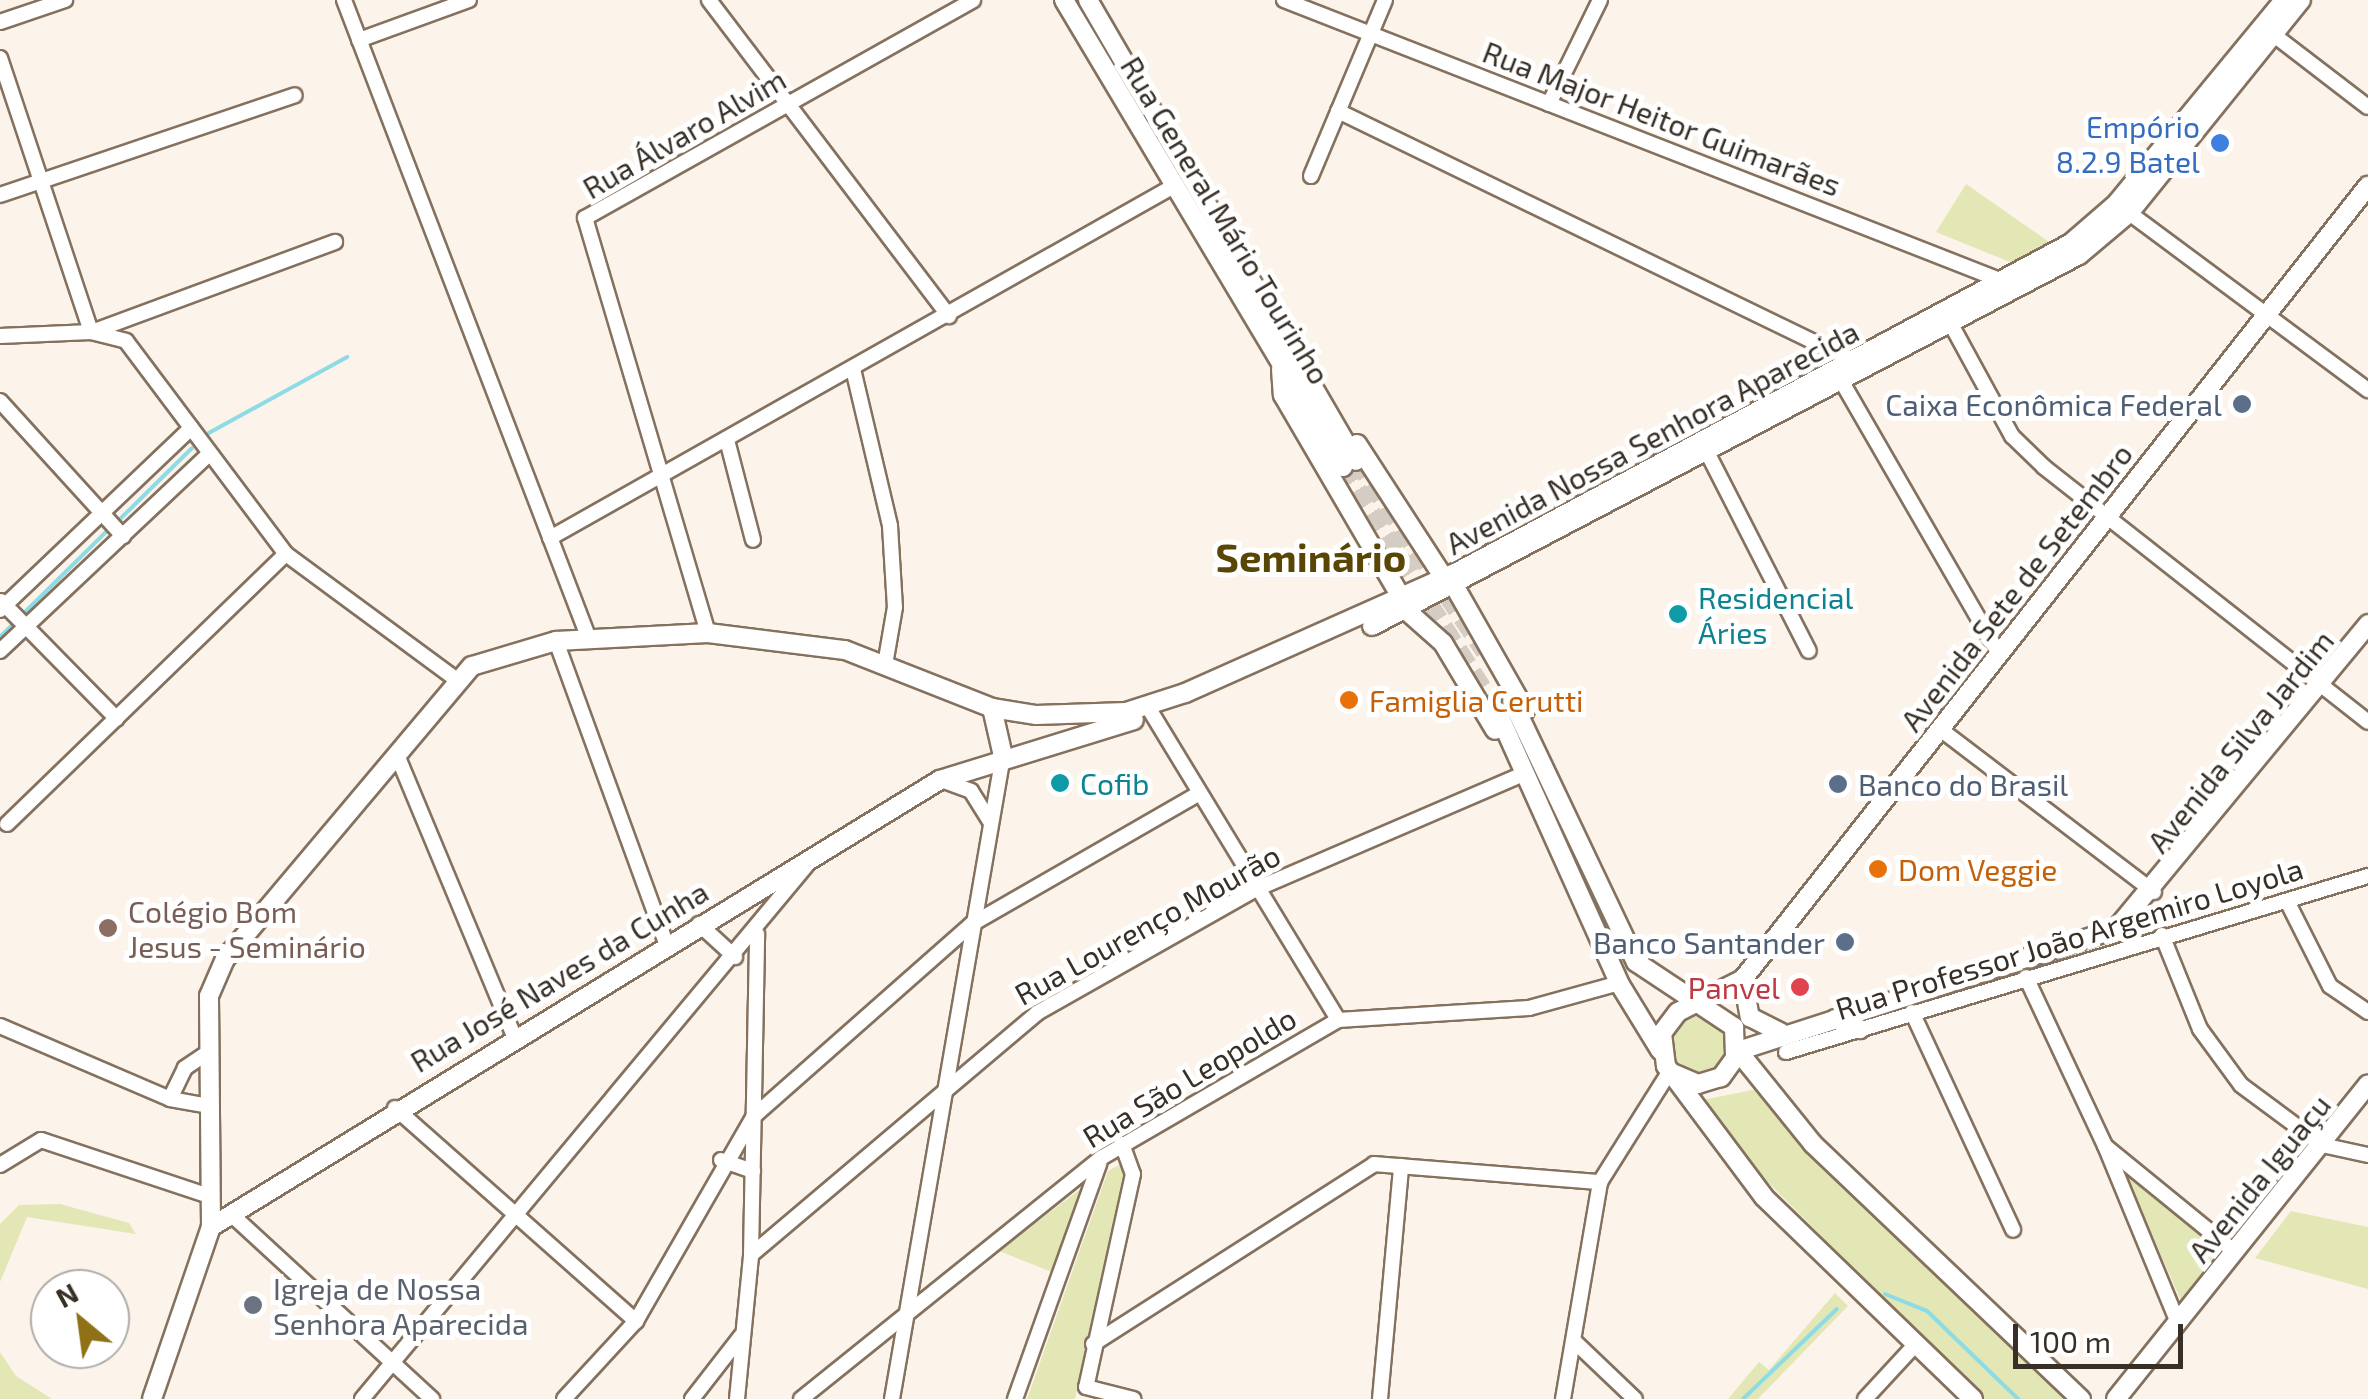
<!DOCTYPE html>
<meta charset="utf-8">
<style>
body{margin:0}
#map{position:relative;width:2368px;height:1399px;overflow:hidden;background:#fcf3ea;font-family:"Exo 2",sans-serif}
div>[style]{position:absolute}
.green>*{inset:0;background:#e3e7b5}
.round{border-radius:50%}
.stream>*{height:4px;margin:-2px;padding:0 2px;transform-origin:2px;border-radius:2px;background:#8ddbe4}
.major-tunnel>*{height:18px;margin-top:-9px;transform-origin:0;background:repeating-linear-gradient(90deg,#d5ccc3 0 18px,transparent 0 27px)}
.roads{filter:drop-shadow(2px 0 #84715e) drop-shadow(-2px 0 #84715e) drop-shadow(0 2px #84715e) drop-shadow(0 -2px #84715e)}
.minor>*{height:14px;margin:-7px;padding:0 7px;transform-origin:7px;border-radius:7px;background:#fff}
.major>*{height:18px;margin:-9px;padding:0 9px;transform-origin:9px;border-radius:9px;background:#fff}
.dots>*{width:28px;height:28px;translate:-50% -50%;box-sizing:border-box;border:5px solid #fff;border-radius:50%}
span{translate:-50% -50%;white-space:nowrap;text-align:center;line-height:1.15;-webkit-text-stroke:10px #fff;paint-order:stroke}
.street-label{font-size:30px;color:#383027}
.shop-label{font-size:30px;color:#366cbe}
.right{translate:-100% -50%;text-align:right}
.service-label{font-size:30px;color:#4e5e75}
.left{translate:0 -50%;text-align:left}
.culture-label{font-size:30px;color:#0d838f}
.food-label{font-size:30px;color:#c56008}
.education-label{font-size:30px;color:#785e54}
.health-label{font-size:30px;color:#be3a42}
.worship-label{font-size:30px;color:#5b616d}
.district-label{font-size:40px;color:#594605;font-weight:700}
.north{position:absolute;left:30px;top:1269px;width:100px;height:100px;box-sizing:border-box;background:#fff;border:2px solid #afaca9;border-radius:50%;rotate:331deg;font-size:28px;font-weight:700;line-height:40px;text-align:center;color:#383027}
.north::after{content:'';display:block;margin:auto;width:35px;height:45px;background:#8e7215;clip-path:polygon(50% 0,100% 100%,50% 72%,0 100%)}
.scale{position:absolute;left:2013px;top:1324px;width:170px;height:45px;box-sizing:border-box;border:5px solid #383027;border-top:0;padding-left:12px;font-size:30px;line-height:35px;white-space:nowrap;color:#383027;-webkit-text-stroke:8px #fff;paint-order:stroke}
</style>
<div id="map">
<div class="green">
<div style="clip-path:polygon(1966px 184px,2049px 242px,2015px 264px,1936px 232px)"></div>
<div class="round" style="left:1671px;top:1016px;width:56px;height:56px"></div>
<div style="clip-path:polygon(1757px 1089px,1805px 1148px,2080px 1399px,1983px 1399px,1742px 1156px,1703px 1100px)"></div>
<div style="clip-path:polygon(1126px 1161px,1075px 1399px,1027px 1399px,1108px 1171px)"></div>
<div style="clip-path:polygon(2124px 1171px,2219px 1250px,2181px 1301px)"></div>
<div style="clip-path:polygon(1087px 1184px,1054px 1273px,999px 1251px)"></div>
<div style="clip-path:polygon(60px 1204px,129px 1223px,136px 1234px,27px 1217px,0 1282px,0 1224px,19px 1205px)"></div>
<div style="clip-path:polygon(2291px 1211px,2368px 1227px,2368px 1289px,2255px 1258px)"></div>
<div style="clip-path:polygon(1835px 1293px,1848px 1306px,1758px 1399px,1728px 1399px,1759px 1362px,1769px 1370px)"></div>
<div style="clip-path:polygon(0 1352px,16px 1376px,52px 1399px,0 1399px)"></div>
</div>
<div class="stream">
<div style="left:207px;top:434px;width:160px;rotate:-28.8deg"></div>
<div style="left:117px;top:522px;width:105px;rotate:-44.6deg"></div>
<div style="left:21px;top:616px;width:125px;rotate:-44.7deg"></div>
<div style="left:0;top:637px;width:20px;rotate:-45deg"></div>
<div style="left:1885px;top:1294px;width:45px;rotate:22deg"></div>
<div style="left:1927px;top:1311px;width:127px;rotate:44deg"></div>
<div style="left:1743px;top:1399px;width:130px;rotate:-43.8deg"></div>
</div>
<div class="major-tunnel">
<div style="left:1356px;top:461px;width:230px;rotate:56deg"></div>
<div style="left:1343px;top:467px;width:289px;rotate:57.7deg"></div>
</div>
<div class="roads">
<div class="minor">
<div style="left:344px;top:0;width:684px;rotate:69.02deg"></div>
<div style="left:709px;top:0;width:397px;rotate:52.8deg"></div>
<div style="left:1284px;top:0;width:774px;rotate:21.36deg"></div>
<div style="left:0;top:22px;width:69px;rotate:-18.7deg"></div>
<div style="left:2274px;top:35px;width:118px;rotate:37.5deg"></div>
<div style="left:359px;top:40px;width:117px;rotate:-20deg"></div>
<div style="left:0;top:58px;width:289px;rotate:71.6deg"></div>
<div style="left:1549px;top:104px;width:116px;rotate:-63.9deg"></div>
<div style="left:1338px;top:111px;width:572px;rotate:25.89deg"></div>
<div style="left:1311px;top:176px;width:191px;rotate:-67.2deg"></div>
<div style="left:0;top:195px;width:311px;rotate:-18.7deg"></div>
<div style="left:2124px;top:209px;width:304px;rotate:36.6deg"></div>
<div style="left:1946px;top:315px;width:138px;rotate:61.4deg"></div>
<div style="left:2012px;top:436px;width:45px;rotate:44.1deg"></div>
<div style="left:2044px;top:467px;width:412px;rotate:38.2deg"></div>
<div style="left:97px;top:330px;width:254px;rotate:-20.3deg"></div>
<div style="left:0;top:336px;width:91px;rotate:-2.5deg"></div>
<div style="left:91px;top:332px;width:36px;rotate:14deg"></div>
<div style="left:126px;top:341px;width:266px;rotate:53.1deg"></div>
<div style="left:286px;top:554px;width:212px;rotate:36.4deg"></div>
<div style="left:853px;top:369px;width:161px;rotate:76.7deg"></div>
<div style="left:890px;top:526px;width:81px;rotate:86.5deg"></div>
<div style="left:895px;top:607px;width:59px;rotate:99.8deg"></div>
<div style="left:1842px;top:382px;width:314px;rotate:60deg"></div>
<div style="left:0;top:401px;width:183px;rotate:47.7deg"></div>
<div style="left:727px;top:440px;width:103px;rotate:75.4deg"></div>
<div style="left:1708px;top:454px;width:221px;rotate:62.9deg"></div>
<div style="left:550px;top:538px;width:714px;rotate:-29.44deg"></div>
<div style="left:1px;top:601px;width:165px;rotate:45.5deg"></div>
<div style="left:0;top:610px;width:264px;rotate:-43.6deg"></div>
<div style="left:708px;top:633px;width:433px;rotate:-106.5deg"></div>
<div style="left:585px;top:218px;width:445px;rotate:-29.3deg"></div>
<div style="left:556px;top:641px;width:321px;rotate:70deg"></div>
<div style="left:0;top:651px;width:287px;rotate:-43.3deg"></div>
<div style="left:1148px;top:707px;width:366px;rotate:58.7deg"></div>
<div style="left:1940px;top:729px;width:269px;rotate:37.3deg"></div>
<div style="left:397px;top:755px;width:302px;rotate:67.4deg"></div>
<div style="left:941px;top:780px;width:32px;rotate:20deg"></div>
<div style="left:971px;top:791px;width:36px;rotate:58deg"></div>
<div style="left:7px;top:824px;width:388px;rotate:-44.1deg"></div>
<div style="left:2288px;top:903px;width:93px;rotate:63.2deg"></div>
<div style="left:2330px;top:986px;width:46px;rotate:34.4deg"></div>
<div style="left:699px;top:924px;width:49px;rotate:42.5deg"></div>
<div style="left:2162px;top:935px;width:101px;rotate:68deg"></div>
<div style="left:2200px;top:1029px;width:69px;rotate:53.8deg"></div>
<div style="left:2241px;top:1085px;width:101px;rotate:36.5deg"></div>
<div style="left:2322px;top:1145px;width:47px;rotate:12.3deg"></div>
<div style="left:2026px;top:977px;width:187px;rotate:64.9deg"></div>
<div style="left:2105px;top:1146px;width:168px;rotate:39.2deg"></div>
<div style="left:1912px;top:1012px;width:240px;rotate:65.1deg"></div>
<div style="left:0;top:1026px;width:185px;rotate:23.2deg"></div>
<div style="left:1786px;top:1052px;width:608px;rotate:-16.83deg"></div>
<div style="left:207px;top:1053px;width:27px;rotate:146deg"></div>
<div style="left:185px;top:1068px;width:34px;rotate:116deg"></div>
<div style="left:170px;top:1099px;width:39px;rotate:10deg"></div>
<div style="left:395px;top:1108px;width:322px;rotate:41.5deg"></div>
<div style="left:1122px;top:1144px;width:32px;rotate:70deg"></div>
<div style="left:1133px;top:1174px;width:218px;rotate:102.4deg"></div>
<div style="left:1086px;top:1387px;width:49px;rotate:14.3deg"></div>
<div style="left:2106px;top:1148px;width:189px;rotate:67.6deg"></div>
<div style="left:721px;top:1160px;width:34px;rotate:19deg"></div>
<div style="left:0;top:1165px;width:48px;rotate:-31.4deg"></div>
<div style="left:41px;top:1140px;width:180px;rotate:18.4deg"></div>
<div style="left:232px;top:1215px;width:272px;rotate:42.6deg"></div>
<div style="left:751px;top:1255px;width:375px;rotate:-40.2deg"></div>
<div style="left:1037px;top:1013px;width:249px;rotate:-29.5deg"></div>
<div style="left:1254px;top:890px;width:285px;rotate:-23.3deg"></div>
<div style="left:1574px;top:1341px;width:84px;rotate:43.6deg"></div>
<div style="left:1093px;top:1344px;width:334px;rotate:-32.6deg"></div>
<div style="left:1374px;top:1164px;width:227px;rotate:4.6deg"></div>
<div style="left:362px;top:1399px;width:694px;rotate:-50.21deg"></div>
<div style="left:564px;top:1399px;width:106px;rotate:-47.3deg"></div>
<div style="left:636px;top:1321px;width:237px;rotate:-60.1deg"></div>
<div style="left:754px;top:1116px;width:290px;rotate:-41.4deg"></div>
<div style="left:972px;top:924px;width:258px;rotate:-29.9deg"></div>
<div style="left:692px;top:1399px;width:80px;rotate:-52.1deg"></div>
<div style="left:737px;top:1399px;width:145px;rotate:-84.4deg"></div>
<div style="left:751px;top:1255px;width:321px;rotate:-88.9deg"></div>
<div style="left:801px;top:1399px;width:385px;rotate:-38.8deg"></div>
<div style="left:1101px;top:1158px;width:274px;rotate:-30.2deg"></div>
<div style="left:1338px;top:1020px;width:191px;rotate:-3.6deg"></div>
<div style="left:1529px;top:1008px;width:93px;rotate:-15.5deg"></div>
<div style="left:892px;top:1399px;width:653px;rotate:-80.21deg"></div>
<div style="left:1015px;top:1399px;width:250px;rotate:-70.3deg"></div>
<div style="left:1380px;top:1399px;width:234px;rotate:-84.8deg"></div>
<div style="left:1563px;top:1399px;width:220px;rotate:-80.3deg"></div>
<div style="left:1600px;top:1182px;width:131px;rotate:-57.8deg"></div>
<div style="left:1865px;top:1399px;width:75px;rotate:-47.2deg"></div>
</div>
<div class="major">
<div style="left:1064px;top:0;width:544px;rotate:59.14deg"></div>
<div style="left:1088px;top:0;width:533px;rotate:59.83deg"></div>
<div style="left:1281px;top:369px;width:26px;rotate:86deg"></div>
<div style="left:1283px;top:395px;width:236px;rotate:59.7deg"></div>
<div style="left:1357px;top:444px;width:160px;rotate:57deg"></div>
<div style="left:1455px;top:587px;width:142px;rotate:60.4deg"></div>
<div style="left:1407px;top:611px;width:48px;rotate:41.6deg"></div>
<div style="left:1443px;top:643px;width:101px;rotate:59.1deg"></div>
<div style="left:1372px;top:626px;width:798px;rotate:-27.69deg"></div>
<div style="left:2079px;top:255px;width:65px;rotate:-40deg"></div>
<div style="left:2129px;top:213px;width:274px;rotate:-51.1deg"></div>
<div style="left:1512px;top:701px;width:289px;rotate:64.6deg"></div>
<div style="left:1636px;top:962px;width:118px;rotate:33.6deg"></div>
<div style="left:1734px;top:1027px;width:31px;rotate:88deg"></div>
<div style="left:1735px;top:1058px;width:24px;rotate:126deg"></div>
<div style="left:1721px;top:1077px;width:24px;rotate:163deg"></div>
<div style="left:1698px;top:1084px;width:26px;rotate:-157deg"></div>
<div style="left:992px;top:708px;width:49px;rotate:77.1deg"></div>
<div style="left:1497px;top:711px;width:298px;rotate:65.8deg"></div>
<div style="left:1619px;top:983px;width:79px;rotate:58.5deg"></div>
<div style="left:1743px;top:979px;width:39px;rotate:80deg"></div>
<div style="left:1750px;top:1017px;width:35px;rotate:27deg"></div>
<div style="left:1835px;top:1019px;width:27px;rotate:22deg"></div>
<div style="left:1738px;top:1051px;width:397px;rotate:-17.9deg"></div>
<div style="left:2116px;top:929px;width:396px;rotate:-50.4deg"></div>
<div style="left:1738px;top:1051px;width:119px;rotate:51.1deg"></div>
<div style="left:1813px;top:1144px;width:370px;rotate:43.6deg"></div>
<div style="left:211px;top:1227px;width:855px;rotate:-31.52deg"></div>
<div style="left:940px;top:780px;width:203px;rotate:-17.2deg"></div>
<div style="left:152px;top:1399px;width:182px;rotate:-71.1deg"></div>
<div style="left:211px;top:1227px;width:231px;rotate:-90.5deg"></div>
<div style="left:209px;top:996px;width:40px;rotate:-66.6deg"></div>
<div style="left:225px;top:959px;width:383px;rotate:-49.9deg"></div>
<div style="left:472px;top:666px;width:88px;rotate:-16.6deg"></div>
<div style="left:556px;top:641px;width:152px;rotate:-3deg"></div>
<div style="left:708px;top:633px;width:138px;rotate:7.1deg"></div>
<div style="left:845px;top:650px;width:158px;rotate:21.5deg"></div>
<div style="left:992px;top:708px;width:45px;rotate:9deg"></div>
<div style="left:1036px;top:715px;width:90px;rotate:-1.9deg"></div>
<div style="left:1126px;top:712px;width:62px;rotate:-17.9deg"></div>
<div style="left:1185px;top:693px;width:298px;rotate:-24deg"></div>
<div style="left:1457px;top:572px;width:697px;rotate:-28.18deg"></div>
<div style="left:2071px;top:243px;width:60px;rotate:-40.9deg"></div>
<div style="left:2116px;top:204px;width:264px;rotate:-50.5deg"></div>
<div style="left:1973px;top:1399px;width:291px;rotate:-136deg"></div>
<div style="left:1764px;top:1197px;width:164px;rotate:-126.8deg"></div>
<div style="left:1666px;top:1066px;width:33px;rotate:-97deg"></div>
<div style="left:1662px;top:1033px;width:26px;rotate:-53deg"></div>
<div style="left:1678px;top:1012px;width:73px;rotate:-26.9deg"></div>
<div style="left:1743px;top:979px;width:1010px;rotate:-51.76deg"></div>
<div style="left:2116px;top:1399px;width:403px;rotate:-51.3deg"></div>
</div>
</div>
<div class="dots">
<div style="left:2220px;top:143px;background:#3f7fe0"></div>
<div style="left:2242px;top:404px;background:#5c6f8a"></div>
<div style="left:1678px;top:614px;background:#0f9aa8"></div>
<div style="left:1349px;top:700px;background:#e8710a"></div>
<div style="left:1060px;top:783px;background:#0f9aa8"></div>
<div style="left:1838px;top:784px;background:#5c6f8a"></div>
<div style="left:1878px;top:869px;background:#e8710a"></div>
<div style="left:108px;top:928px;background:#8d6e63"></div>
<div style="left:1845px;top:942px;background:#5c6f8a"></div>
<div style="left:1800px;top:987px;background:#e0444e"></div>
<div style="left:253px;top:1305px;background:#6b7280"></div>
</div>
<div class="street-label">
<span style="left:1662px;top:118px;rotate:21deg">Rua Major Heitor Guimarães</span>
<span style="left:684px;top:133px;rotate:-30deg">Rua Álvaro Alvim</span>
<span style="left:1226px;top:220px;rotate:59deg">Rua General Mário Tourinho</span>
<span style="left:1652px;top:437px;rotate:-28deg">Avenida Nossa Senhora Aparecida</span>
<span style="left:2016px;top:587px;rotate:-52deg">Avenida Sete de Setembro</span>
<span style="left:2240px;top:741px;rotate:-51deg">Avenida Silva Jardim</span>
<span style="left:1147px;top:924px;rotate:-29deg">Rua Lourenço Mourão</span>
<span style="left:2069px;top:938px;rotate:-17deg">Rua Professor João Argemiro Loyola</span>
<span style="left:559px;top:976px;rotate:-31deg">Rua José Naves da Cunha</span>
<span style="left:1189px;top:1077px;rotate:-31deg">Rua São Leopoldo</span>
<span style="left:2259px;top:1178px;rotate:-51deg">Avenida Iguaçu</span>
</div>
<div class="shop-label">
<span class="right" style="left:2200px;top:143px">Empório<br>8.2.9 Batel</span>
</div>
<div class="service-label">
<span class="right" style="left:2222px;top:404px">Caixa Econômica Federal</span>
<span class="left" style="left:1858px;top:784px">Banco do Brasil</span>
<span class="right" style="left:1825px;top:942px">Banco Santander</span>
</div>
<div class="culture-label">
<span class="left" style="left:1698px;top:614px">Residencial<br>Áries</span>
<span class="left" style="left:1080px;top:783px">Cofib</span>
</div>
<div class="food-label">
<span class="left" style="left:1369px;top:700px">Famiglia Cerutti</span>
<span class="left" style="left:1898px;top:869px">Dom Veggie</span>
</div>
<div class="education-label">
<span class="left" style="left:128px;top:928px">Colégio Bom<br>Jesus - Seminário</span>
</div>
<div class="health-label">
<span class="right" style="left:1780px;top:987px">Panvel</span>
</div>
<div class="worship-label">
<span class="left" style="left:273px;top:1305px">Igreja de Nossa<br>Senhora Aparecida</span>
</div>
<div class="district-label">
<span style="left:1311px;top:556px">Seminário</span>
</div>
<div class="north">N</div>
<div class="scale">100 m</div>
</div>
